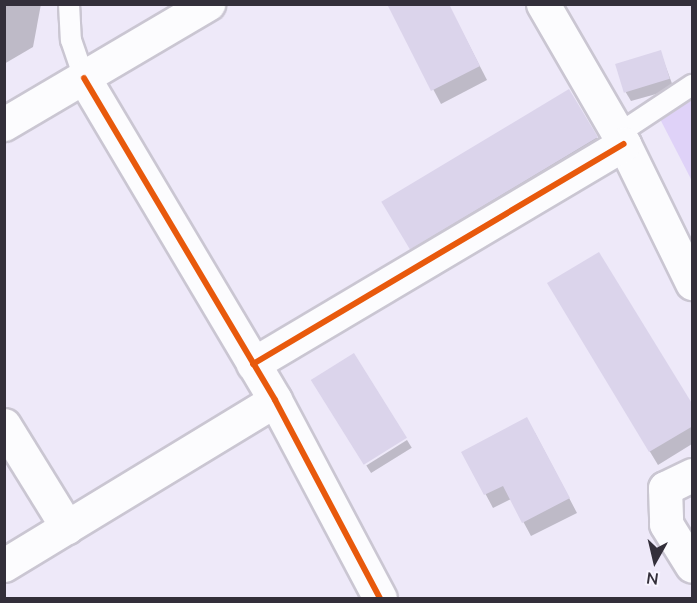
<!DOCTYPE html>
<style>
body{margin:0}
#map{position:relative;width:697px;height:603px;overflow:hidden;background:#eee9f9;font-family:Mulish,sans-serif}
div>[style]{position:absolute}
.green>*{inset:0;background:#dfd2f8}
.shadow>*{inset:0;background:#0003;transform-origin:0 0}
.building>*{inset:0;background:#dbd4eb;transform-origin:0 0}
.roads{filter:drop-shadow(2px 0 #cac6d2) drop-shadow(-2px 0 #cac6d2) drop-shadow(0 2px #cac6d2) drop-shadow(0 -2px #cac6d2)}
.lane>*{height:20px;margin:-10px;padding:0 10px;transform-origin:10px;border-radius:10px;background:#fcfcfe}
.street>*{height:33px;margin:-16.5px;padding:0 16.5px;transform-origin:16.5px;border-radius:16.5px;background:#fcfcfe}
.cycleway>*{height:6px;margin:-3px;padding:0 3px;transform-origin:3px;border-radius:3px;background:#e8590c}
span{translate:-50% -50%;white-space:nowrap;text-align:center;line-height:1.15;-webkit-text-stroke:4.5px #f7f4ff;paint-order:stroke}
.frame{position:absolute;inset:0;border:6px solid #332f3a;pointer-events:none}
.north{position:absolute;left:625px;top:531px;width:60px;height:60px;-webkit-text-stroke:4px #f7f4ff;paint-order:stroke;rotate:188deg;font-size:16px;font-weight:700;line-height:24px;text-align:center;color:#332f3a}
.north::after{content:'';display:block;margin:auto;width:21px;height:27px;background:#332f3a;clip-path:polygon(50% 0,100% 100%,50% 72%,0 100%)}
</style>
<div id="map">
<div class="green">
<div style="clip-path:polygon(692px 100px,692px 181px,660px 119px)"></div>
</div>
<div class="shadow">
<div style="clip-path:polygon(4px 4px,41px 4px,33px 47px,4px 64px)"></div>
<div style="clip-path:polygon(388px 4px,448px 4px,487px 80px,441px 104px)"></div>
<div style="clip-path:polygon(660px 51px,674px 89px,631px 101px,625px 91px)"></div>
<div style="clip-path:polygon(569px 91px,605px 152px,421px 261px,395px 221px)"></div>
<div style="clip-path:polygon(557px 298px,692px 408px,692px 444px,658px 465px)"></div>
<div style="clip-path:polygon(535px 433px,577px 513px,531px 536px,511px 499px,493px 508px,463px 452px)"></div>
<div style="left:407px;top:440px;width:9px;height:48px;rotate:58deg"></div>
</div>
<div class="building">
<div style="clip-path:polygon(387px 4px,449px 4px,480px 66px,431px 91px)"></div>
<div style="left:661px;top:50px;width:30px;height:48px;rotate:73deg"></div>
<div style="left:569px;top:89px;width:56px;height:219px;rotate:59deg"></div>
<div style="clip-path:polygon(599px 252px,693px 405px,693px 426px,649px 452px,547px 283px)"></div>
<div style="left:354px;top:353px;width:100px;height:51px;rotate:58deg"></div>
<div style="clip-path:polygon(527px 417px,570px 498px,522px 523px,503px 486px,484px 495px,461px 452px)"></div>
</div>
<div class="roads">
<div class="lane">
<div style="left:69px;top:4px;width:36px;rotate:87deg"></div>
<div style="left:71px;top:40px;width:40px;rotate:71.1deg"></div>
<div style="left:618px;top:134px;width:89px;rotate:-33.5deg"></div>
</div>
<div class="street">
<div style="left:543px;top:4px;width:162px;rotate:59.9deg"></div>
<div style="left:624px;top:144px;width:155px;rotate:63.9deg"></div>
<div style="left:84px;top:78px;width:374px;rotate:59.3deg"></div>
<div style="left:275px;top:400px;width:224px;rotate:62.1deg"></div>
<div style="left:4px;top:124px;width:237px;rotate:-30.5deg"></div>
<div style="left:253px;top:364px;width:431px;rotate:-30.7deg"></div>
<div style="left:4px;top:425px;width:120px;rotate:58.3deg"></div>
<div style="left:692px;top:475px;width:30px;rotate:154deg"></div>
<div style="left:665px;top:488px;width:36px;rotate:88deg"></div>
<div style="left:666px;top:524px;width:49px;rotate:58.2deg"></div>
<div style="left:4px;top:565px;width:317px;rotate:-31.3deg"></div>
</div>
</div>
<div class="cycleway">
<div style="left:84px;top:78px;width:374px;rotate:59.3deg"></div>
<div style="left:275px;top:400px;width:224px;rotate:62.1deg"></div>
<div style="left:253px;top:364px;width:431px;rotate:-30.7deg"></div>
</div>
<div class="frame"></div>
<div class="north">N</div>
</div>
